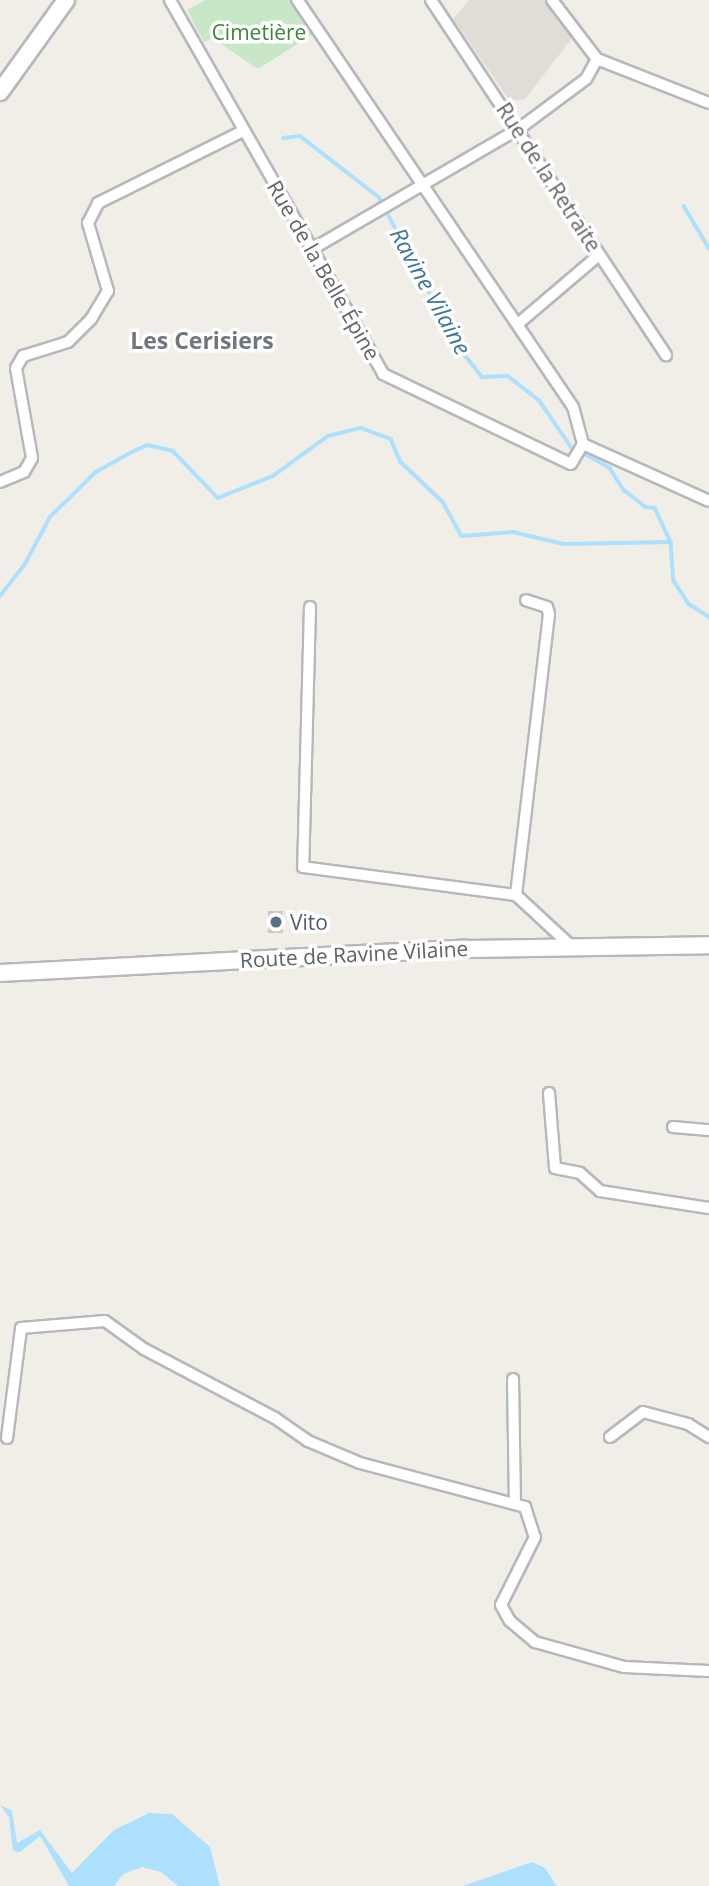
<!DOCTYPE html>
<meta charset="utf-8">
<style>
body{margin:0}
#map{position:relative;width:709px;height:1886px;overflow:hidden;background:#f1eee8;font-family:"Open Sans",sans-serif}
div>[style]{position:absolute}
.education>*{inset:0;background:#e1ddd6}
.green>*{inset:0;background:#c8e7c6}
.water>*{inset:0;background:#ace0fd}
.stream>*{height:3.5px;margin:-1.75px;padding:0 1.75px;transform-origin:1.75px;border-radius:1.75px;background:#ace0fd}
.building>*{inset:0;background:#ccc9c5;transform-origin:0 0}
.roads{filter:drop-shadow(2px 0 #b5b8bc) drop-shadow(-2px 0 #b5b8bc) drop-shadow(0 2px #b5b8bc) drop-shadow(0 -2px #b5b8bc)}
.street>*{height:10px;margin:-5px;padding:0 5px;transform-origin:5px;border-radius:5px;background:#fff}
.secondary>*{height:16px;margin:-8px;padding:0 8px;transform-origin:8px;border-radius:8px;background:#fff}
.dots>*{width:19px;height:19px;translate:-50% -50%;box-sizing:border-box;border:4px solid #fff;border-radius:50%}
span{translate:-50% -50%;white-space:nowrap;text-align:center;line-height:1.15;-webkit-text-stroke:7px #fff;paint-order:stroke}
.park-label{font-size:21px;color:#3b8638}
.street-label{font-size:21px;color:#5f6468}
.service-label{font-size:21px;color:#4e5e75}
.left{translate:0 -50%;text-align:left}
.water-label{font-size:23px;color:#41769f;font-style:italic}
.neighbourhood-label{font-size:23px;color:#70767a;font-weight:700}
</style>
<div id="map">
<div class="education">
<div style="clip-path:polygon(469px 0,546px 0,573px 37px,525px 99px,510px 101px,453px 19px)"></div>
</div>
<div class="green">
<div style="clip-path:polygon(205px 0,297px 0,318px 31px,258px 69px,212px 38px,204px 42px,187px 10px)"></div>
</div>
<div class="water">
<div style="clip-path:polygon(0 1805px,12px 1811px,17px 1843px,40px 1830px,72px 1873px,114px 1830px,149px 1813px,172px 1814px,210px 1847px,220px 1886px,178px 1886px,161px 1872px,142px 1867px,123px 1874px,114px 1886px,69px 1886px,40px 1836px,20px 1852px,13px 1851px,9px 1817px)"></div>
<div style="clip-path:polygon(532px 1862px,545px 1868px,557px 1886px,463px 1886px)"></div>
</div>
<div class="stream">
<div style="left:283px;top:138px;width:17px;rotate:-7deg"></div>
<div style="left:300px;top:136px;width:100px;rotate:37.7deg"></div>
<div style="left:379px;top:197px;width:169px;rotate:62.1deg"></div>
<div style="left:458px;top:346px;width:39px;rotate:52deg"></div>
<div style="left:482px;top:377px;width:26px;rotate:-2deg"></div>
<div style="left:508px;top:376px;width:39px;rotate:38deg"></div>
<div style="left:539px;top:400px;width:58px;rotate:55.5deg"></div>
<div style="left:684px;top:206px;width:49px;rotate:59.2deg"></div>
<div style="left:587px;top:455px;width:26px;rotate:29deg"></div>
<div style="left:610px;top:468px;width:26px;rotate:58deg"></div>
<div style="left:624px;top:490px;width:28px;rotate:38deg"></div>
<div style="left:646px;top:507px;width:9px;rotate:6deg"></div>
<div style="left:655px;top:508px;width:38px;rotate:65deg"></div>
<div style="left:0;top:596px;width:41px;rotate:-52deg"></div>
<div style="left:25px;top:564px;width:53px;rotate:-62deg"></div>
<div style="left:50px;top:517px;width:64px;rotate:-44.4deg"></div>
<div style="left:96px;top:472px;width:41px;rotate:-29.1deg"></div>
<div style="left:132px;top:452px;width:17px;rotate:-24deg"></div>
<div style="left:148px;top:445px;width:26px;rotate:13deg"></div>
<div style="left:173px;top:451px;width:65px;rotate:46.2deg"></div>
<div style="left:218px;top:498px;width:59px;rotate:-21.8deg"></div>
<div style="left:273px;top:476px;width:68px;rotate:-36deg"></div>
<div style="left:328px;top:436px;width:34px;rotate:-14deg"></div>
<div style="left:361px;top:428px;width:32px;rotate:20deg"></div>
<div style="left:391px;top:439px;width:25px;rotate:67deg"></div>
<div style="left:401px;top:462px;width:58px;rotate:43.6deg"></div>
<div style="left:443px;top:502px;width:39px;rotate:61deg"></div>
<div style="left:462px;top:536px;width:51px;rotate:-4.5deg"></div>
<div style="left:513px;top:532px;width:52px;rotate:13.2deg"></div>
<div style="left:564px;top:544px;width:107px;rotate:-1.1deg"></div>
<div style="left:671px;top:542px;width:39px;rotate:86deg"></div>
<div style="left:674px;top:581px;width:27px;rotate:57deg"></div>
<div style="left:689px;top:604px;width:24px;rotate:33deg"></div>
</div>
<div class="building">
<div style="left:268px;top:911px;width:15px;height:22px"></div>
</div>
<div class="roads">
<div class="street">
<div style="left:170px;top:0;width:430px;rotate:60.3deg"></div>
<div style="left:383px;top:374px;width:208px;rotate:25.6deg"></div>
<div style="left:571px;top:464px;width:23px;rotate:-59deg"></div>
<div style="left:583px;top:444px;width:38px;rotate:-105deg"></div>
<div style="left:573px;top:407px;width:492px;rotate:-124.1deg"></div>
<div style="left:431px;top:0;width:426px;rotate:56.5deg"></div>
<div style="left:552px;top:0;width:74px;rotate:52.7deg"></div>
<div style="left:597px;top:59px;width:120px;rotate:21.4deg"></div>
<div style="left:314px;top:248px;width:238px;rotate:-30.2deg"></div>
<div style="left:520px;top:128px;width:82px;rotate:-36.6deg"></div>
<div style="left:586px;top:79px;width:23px;rotate:-61deg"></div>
<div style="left:519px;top:323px;width:105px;rotate:-40.4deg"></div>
<div style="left:583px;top:444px;width:138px;rotate:24.3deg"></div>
<div style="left:0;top:482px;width:26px;rotate:-23deg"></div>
<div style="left:24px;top:472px;width:16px;rotate:-60deg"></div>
<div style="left:32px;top:458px;width:91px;rotate:-100.1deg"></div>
<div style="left:16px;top:368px;width:14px;rotate:-60deg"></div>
<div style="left:23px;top:356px;width:47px;rotate:-17.3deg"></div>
<div style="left:68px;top:342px;width:33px;rotate:-45deg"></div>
<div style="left:91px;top:319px;width:33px;rotate:-59deg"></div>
<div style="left:108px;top:291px;width:71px;rotate:-106.4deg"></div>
<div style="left:88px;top:223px;width:22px;rotate:-63deg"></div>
<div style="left:98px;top:203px;width:162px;rotate:-26.4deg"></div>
<div style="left:310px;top:607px;width:260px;rotate:91.5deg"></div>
<div style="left:303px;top:867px;width:215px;rotate:7.5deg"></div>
<div style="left:516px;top:895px;width:75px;rotate:42.8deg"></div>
<div style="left:516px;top:895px;width:283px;rotate:-83.3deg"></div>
<div style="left:549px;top:614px;width:7px;rotate:-106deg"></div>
<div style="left:547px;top:607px;width:22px;rotate:-162deg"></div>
<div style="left:549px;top:1093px;width:75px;rotate:85.4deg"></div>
<div style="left:555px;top:1168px;width:25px;rotate:11deg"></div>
<div style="left:580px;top:1173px;width:27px;rotate:42deg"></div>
<div style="left:600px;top:1191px;width:110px;rotate:8.9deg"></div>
<div style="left:673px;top:1127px;width:36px;rotate:5deg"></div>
<div style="left:513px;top:1379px;width:124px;rotate:89.1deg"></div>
<div style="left:610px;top:1437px;width:41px;rotate:-37.1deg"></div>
<div style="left:643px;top:1412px;width:47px;rotate:14.9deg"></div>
<div style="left:688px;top:1424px;width:25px;rotate:32deg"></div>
<div style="left:7px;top:1438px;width:111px;rotate:-82.7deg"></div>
<div style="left:21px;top:1328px;width:84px;rotate:-4.8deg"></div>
<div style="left:105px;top:1321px;width:48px;rotate:35.7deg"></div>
<div style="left:144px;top:1349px;width:148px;rotate:27.8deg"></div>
<div style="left:275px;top:1418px;width:40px;rotate:34.9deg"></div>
<div style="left:308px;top:1441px;width:56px;rotate:22.9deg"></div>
<div style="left:360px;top:1463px;width:171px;rotate:14.9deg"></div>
<div style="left:525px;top:1507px;width:32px;rotate:72deg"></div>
<div style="left:535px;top:1537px;width:76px;rotate:116.6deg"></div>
<div style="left:501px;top:1605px;width:18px;rotate:61deg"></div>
<div style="left:510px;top:1621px;width:33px;rotate:40deg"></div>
<div style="left:535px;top:1642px;width:92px;rotate:15.7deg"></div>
<div style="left:624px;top:1667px;width:85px;rotate:2.7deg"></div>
</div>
<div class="secondary">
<div style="left:0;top:92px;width:113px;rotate:-54.3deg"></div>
<div style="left:0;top:973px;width:466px;rotate:-3deg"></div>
<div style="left:465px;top:949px;width:244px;rotate:-0.9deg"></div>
</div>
</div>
<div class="dots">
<div style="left:276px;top:922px;background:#5c6f8a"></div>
</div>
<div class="park-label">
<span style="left:259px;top:32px">Cimetière</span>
</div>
<div class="street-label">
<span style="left:549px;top:177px;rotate:57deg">Rue de la Retraite</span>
<span style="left:324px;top:270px;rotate:60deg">Rue de la Belle Épine</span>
<span style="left:354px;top:954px;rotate:-3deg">Route de Ravine Vilaine</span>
</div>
<div class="service-label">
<span class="left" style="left:290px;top:922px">Vito</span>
</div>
<div class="water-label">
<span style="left:431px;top:291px;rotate:61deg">Ravine Vilaine</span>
</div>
<div class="neighbourhood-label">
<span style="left:202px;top:340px">Les Cerisiers</span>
</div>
</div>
